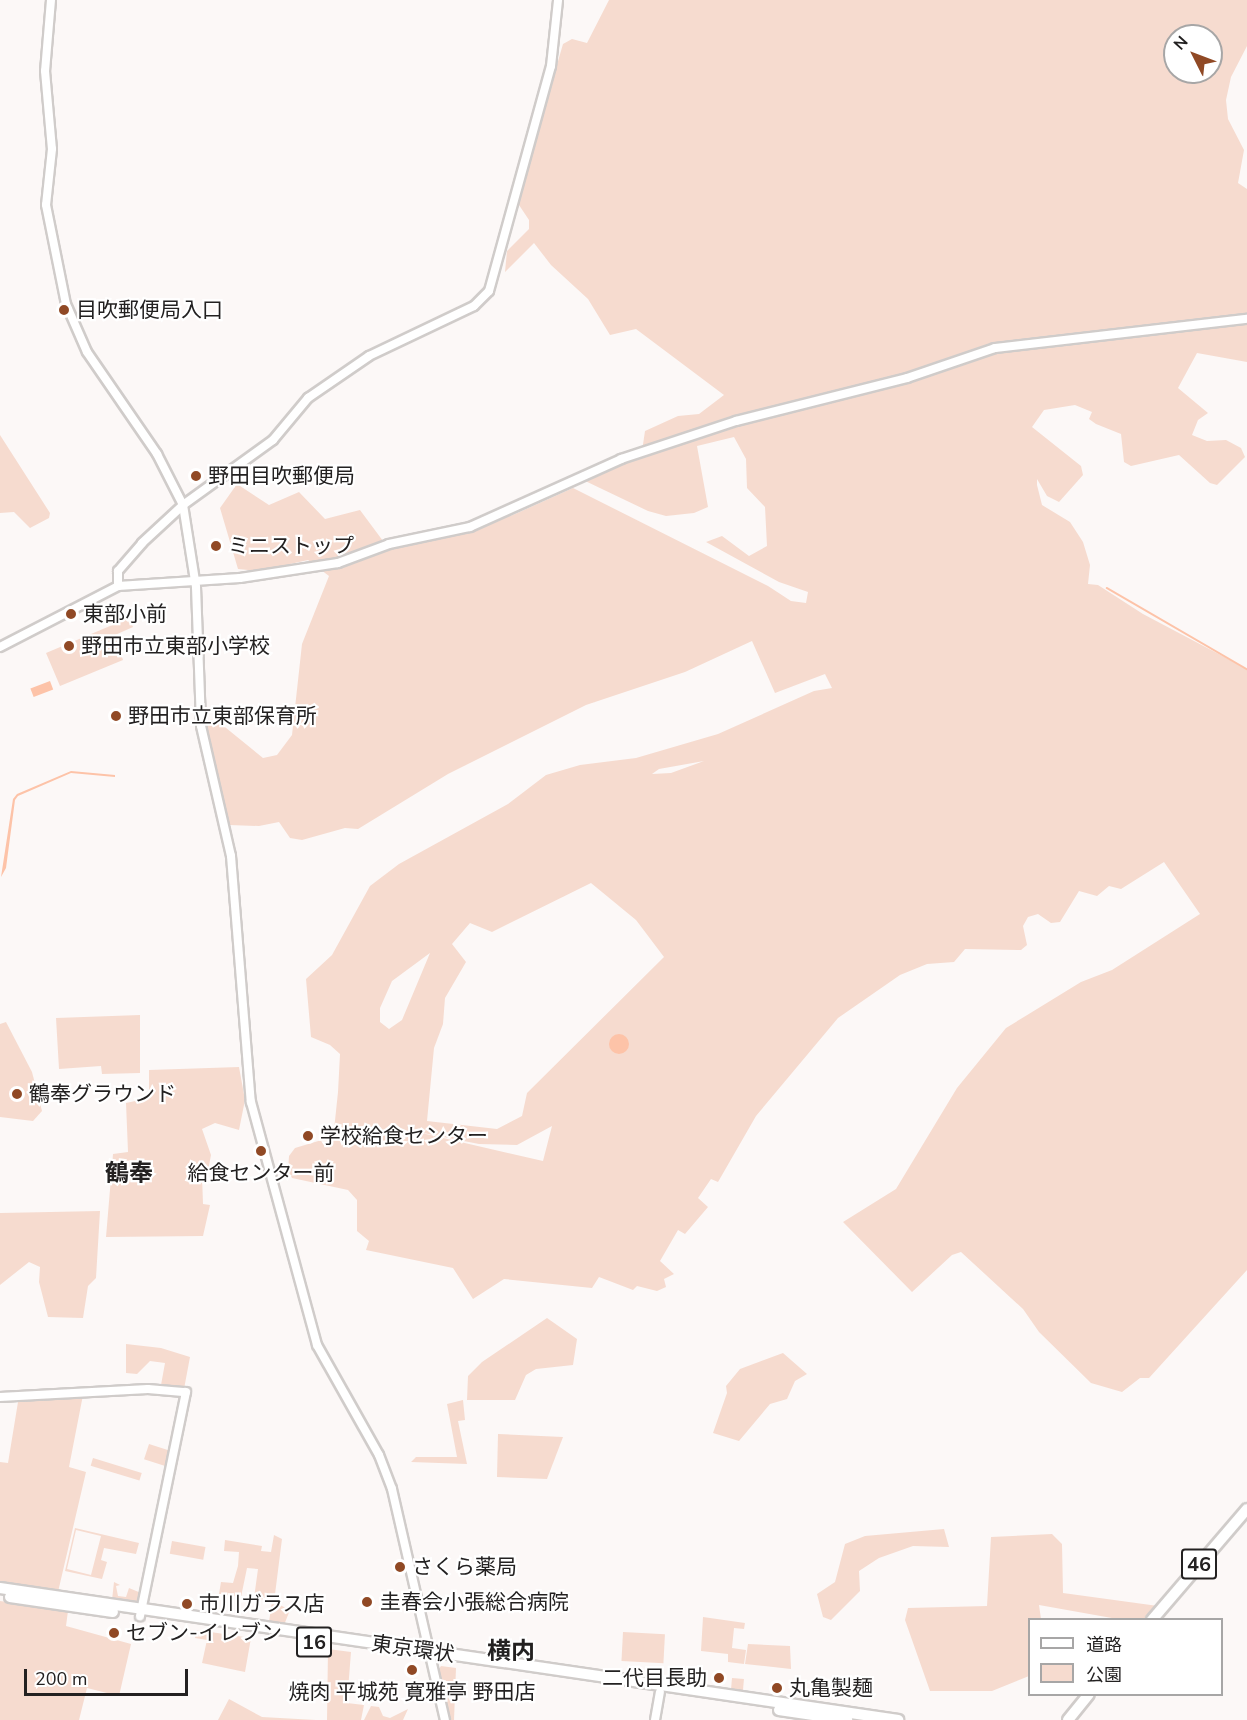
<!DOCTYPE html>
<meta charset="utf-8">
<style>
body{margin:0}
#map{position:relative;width:1247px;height:1720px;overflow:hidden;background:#fcf8f7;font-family:"Nunito Sans","Noto Sans JP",sans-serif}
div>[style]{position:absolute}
.green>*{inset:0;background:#f6dbcf;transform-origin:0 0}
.water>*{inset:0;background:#fdc3a8;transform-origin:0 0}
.round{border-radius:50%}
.stream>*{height:1.5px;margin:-0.75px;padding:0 0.75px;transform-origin:0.75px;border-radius:0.75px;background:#fdc3a8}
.roads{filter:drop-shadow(2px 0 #d0ccca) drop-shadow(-2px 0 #d0ccca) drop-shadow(0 2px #d0ccca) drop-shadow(0 -2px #d0ccca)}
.tertiary>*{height:8px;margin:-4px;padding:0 4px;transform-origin:4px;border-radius:4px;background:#fff}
.primary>*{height:10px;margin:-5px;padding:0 5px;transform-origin:5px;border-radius:5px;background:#fff}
.trunk>*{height:10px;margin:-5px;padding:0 5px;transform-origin:5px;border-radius:5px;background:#fff}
.dots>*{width:16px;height:16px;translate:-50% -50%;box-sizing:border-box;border:3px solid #fff;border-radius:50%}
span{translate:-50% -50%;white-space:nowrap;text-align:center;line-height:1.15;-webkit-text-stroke:4.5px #fff;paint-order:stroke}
.shield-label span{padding:2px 4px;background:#fff;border:2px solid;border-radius:4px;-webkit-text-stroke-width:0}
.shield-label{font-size:20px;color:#232121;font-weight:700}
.poi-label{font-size:21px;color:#232121}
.left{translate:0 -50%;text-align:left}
.right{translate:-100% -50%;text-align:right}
.street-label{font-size:21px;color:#232121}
.quarter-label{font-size:24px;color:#232121;font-weight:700}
.legend{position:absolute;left:1028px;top:1618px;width:195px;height:78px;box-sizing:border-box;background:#fff;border:2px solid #a7a6a6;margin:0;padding:8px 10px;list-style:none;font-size:18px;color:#232121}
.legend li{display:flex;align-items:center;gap:12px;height:30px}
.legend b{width:30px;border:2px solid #a7a6a6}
.north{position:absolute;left:1163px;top:24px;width:60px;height:60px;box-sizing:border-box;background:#fff;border:2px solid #a7a6a6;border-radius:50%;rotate:312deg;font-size:16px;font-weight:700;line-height:24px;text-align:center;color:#232121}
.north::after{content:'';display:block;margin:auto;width:21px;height:27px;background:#904925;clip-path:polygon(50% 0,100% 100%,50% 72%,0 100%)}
.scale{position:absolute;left:24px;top:1669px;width:164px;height:27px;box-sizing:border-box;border:3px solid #232121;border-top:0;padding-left:8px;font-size:18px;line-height:21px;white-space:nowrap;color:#232121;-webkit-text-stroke:4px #fff;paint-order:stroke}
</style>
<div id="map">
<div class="green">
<div style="clip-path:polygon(evenodd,609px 0,1247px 0,1247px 46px,1231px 77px,1226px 100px,1228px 119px,1244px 150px,1238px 183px,1247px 189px,1247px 362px,1197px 353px,1178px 388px,1208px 413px,1198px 420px,1192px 435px,1207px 441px,1226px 440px,1241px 448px,1245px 457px,1217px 485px,1210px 483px,1179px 455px,1131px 466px,1124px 462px,1121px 434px,1096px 424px,1089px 419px,1092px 412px,1075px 405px,1044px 410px,1032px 427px,1081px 466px,1083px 475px,1059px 502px,1047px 496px,1037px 479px,1037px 485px,1042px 505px,1070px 522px,1083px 542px,1090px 565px,1088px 584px,1098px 585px,1143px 614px,1247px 669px,1247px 1270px,1149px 1378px,1140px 1378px,1122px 1392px,1091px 1383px,1039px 1332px,1023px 1309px,961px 1252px,952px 1255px,912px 1292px,843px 1222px,896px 1189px,957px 1088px,1006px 1028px,1081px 982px,1112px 970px,1200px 914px,1164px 862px,1121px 889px,1109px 886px,1097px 896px,1079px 891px,1060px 922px,1051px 923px,1038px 914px,1028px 917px,1023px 926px,1027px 945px,1021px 950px,965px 949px,954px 962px,927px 964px,900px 975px,838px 1018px,756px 1116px,718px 1182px,711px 1179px,698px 1198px,708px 1207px,685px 1234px,678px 1230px,660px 1261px,674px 1274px,664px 1279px,666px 1287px,657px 1291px,637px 1286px,633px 1290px,599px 1277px,592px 1288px,504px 1279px,473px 1299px,453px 1268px,366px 1250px,369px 1241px,357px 1231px,357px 1200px,348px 1190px,292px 1178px,288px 1171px,289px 1156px,295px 1148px,325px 1139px,334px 1130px,338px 1092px,340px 1054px,330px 1045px,311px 1037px,306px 979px,332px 955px,370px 886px,399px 864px,508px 804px,546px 775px,580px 765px,636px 758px,718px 734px,814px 691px,832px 688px,825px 674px,775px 693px,752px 641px,685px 672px,586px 705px,448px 774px,358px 829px,345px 828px,302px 840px,290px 838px,279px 822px,259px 826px,229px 825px,204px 721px,215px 719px,263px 758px,277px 755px,292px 735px,302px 644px,329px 576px,308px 560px,259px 571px,238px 569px,220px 508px,237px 484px,269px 505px,299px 492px,325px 519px,360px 510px,383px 541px,419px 542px,513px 515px,573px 488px,768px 586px,791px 601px,806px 603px,808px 592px,779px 582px,706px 542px,722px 536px,749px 556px,767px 546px,765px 507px,747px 488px,746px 459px,734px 437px,697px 446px,708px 507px,694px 513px,666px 516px,648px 511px,579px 478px,641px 458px,645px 431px,678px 416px,699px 414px,724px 395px,636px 329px,610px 335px,588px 299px,551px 265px,534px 243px,505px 272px,507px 251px,529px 229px,529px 220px,517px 202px,563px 44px,572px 39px,587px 43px,609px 0,1175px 36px,1211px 36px,1211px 72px,1175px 72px,1175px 36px,609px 0,704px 761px,671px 773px,652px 774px,659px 769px,704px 761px,609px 0,591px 883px,636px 920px,664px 957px,527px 1093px,522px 1116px,497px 1129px,427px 1121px,434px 1048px,443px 1024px,445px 998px,466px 962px,452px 944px,470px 923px,492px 932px,591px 883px,609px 0,430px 953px,402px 1020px,389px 1029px,380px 1022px,380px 1008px,392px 981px,430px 953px,609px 0,552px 1126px,543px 1161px,413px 1131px,479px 1144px,517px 1145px,552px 1126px)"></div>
<div style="clip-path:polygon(0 435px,50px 513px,49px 518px,30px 528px,14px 512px,0 513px)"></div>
<div style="clip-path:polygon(129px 618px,133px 627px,115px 635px,123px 660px,60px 686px,46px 653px)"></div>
<div style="clip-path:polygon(140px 1015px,140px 1073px,102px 1074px,101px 1066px,59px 1069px,56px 1018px)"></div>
<div style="clip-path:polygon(6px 1022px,32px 1072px,42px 1111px,33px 1121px,0 1117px,0 1024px)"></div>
<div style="clip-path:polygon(239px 1067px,245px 1100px,239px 1130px,215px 1123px,202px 1129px,211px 1155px,207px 1176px,202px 1175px,203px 1204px,210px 1205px,203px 1236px,106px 1237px,113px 1154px,128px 1152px,126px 1103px,149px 1098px,149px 1070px)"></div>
<div style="clip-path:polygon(100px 1211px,96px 1278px,88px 1286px,83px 1318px,48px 1317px,39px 1282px,40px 1267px,29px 1262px,0 1285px,0 1213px)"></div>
<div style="clip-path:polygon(547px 1318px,577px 1339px,573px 1365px,536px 1369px,526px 1375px,515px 1400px,467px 1400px,468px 1376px,482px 1362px)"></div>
<div style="clip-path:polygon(126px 1344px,161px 1348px,190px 1357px,184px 1389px,161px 1385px,165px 1363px,150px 1361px,137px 1374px,126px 1373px)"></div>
<div style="clip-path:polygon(783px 1353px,807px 1374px,795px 1381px,787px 1399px,770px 1404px,739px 1441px,713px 1433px,727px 1393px,726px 1386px,740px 1369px)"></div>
<div style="clip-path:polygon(83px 1395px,69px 1467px,86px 1472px,58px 1592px,0 1582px,0 1462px,8px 1463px,18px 1402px)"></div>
<div style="clip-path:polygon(463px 1400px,465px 1420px,458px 1421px,467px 1464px,411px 1462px,416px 1457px,457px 1457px,447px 1404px)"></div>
<div style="clip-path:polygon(498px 1434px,563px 1437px,547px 1479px,497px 1477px)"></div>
<div style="left:149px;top:1444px;width:23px;height:16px;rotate:18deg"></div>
<div style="left:93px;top:1458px;width:51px;height:8px;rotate:17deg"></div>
<div style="clip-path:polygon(evenodd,75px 1528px,139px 1543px,136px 1554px,104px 1548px,101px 1560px,107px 1562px,102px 1579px,65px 1571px,75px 1528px,76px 1530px,101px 1536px,91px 1575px,67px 1569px,76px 1530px)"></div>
<div style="clip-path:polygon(944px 1529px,949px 1547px,913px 1546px,879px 1558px,859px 1571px,860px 1591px,831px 1620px,823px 1617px,817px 1594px,835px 1582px,845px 1544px,865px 1536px)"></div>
<div style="clip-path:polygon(1052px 1534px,1062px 1544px,1063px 1593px,1158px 1606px,1146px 1619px,1123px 1620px,1039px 1605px,1041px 1619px,1030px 1620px,1029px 1676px,992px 1691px,930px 1691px,905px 1620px,908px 1608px,987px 1606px,991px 1537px)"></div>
<div style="clip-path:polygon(274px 1535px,282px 1539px,274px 1602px,290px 1610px,284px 1625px,269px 1622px,272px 1601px,254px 1598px,258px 1569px,247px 1568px,241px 1597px,219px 1594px,221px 1582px,233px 1583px,238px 1566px,239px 1552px,224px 1551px,225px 1540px,262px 1546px,261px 1551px,271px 1552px)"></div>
<div style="left:172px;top:1541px;width:34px;height:13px;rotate:10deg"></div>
<div style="clip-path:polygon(114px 1582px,120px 1585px,116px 1586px,118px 1596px,126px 1597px,129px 1588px,141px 1593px,139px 1600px,134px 1603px,112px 1600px)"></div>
<div style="clip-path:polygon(0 1601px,68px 1611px,66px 1626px,131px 1644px,119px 1696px,87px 1688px,79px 1720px,0 1720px)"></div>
<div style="clip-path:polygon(703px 1617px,745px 1623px,744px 1629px,734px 1628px,732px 1648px,746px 1650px,744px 1664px,728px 1662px,728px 1654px,701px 1651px)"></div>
<div style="clip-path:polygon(197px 1630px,251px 1638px,245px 1672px,202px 1663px,207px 1640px,195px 1638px)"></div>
<div style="left:623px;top:1632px;width:42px;height:29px;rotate:3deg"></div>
<div style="clip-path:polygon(748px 1644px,790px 1646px,791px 1669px,745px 1664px)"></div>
<div style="clip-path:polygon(328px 1649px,351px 1652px,347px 1703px,364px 1705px,361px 1720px,327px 1720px)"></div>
<div style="clip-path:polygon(441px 1666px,456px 1668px,454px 1720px,448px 1720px,437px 1672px)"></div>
<div style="left:732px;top:1678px;width:12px;height:12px;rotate:5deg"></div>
<div style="clip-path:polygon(229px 1699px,262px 1717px,316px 1720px,218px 1720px)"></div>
<div style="clip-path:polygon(371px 1706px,379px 1707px,383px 1716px,390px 1718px,408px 1709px,403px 1720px,364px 1720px)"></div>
</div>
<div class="water">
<div style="left:50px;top:681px;width:9px;height:21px;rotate:69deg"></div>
<div style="clip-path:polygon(71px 771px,115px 775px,115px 777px,71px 773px,18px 796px,15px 800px,6px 868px,1px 877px,13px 799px,17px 794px)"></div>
<div class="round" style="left:609px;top:1034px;width:20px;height:20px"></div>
</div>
<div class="stream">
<div style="left:1107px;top:588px;width:162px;rotate:30.1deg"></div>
</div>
<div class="roads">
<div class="tertiary">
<div style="left:51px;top:0;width:71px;rotate:94.8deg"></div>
<div style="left:45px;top:71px;width:78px;rotate:84.9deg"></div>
<div style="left:52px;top:149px;width:56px;rotate:96.1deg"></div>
<div style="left:46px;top:205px;width:101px;rotate:78.6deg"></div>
<div style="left:66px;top:304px;width:52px;rotate:66.4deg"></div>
<div style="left:87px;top:352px;width:124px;rotate:55.5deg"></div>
<div style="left:157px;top:454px;width:57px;rotate:63deg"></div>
<div style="left:183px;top:505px;width:83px;rotate:81deg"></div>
<div style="left:196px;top:587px;width:139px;rotate:87.9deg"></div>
<div style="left:201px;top:726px;width:133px;rotate:77deg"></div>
<div style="left:231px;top:856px;width:247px;rotate:85.4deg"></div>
<div style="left:251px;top:1102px;width:252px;rotate:74.8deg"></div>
<div style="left:317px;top:1345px;width:126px;rotate:60.6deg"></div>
<div style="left:379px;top:1455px;width:36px;rotate:69deg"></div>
<div style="left:392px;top:1489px;width:237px;rotate:77.1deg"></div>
<div style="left:118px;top:586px;width:15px;rotate:-90deg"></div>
<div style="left:118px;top:571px;width:37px;rotate:-49deg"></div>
<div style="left:142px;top:543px;width:56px;rotate:-42.8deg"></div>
<div style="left:183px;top:505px;width:111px;rotate:-35.8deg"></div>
<div style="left:273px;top:440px;width:55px;rotate:-50.2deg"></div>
<div style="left:308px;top:398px;width:74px;rotate:-34.5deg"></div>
<div style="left:369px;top:356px;width:116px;rotate:-25.5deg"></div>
<div style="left:474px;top:306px;width:21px;rotate:-45deg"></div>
<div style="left:489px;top:291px;width:233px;rotate:-74.6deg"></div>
<div style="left:551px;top:66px;width:66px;rotate:-83.9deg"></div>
<div style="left:0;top:647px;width:133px;rotate:-27.3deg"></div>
<div style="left:118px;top:586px;width:122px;rotate:-3.8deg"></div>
<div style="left:240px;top:578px;width:99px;rotate:-8.7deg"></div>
<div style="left:338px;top:563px;width:54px;rotate:-20.4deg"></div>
<div style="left:389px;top:544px;width:83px;rotate:-11.9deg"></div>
<div style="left:470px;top:527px;width:166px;rotate:-24.2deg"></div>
<div style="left:621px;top:459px;width:121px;rotate:-18.3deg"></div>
<div style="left:736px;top:421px;width:176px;rotate:-14.1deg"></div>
<div style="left:907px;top:378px;width:93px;rotate:-18.8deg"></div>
<div style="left:995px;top:348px;width:254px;rotate:-6.6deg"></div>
<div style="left:0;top:1397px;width:148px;rotate:-3.1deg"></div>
<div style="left:148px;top:1389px;width:38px;rotate:5deg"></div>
<div style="left:186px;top:1392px;width:229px;rotate:101.6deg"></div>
<div style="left:655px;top:1720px;width:28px;rotate:-80deg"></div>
</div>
<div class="primary">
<div style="left:1152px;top:1620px;width:146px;rotate:-49.4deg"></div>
<div style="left:1068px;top:1720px;width:33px;rotate:-51deg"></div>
</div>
<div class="trunk">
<div style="left:0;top:1588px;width:908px;rotate:8.36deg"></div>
<div style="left:10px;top:1597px;width:104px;rotate:8.3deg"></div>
<div style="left:779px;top:1710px;width:69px;rotate:8.4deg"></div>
</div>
</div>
<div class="dots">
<div style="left:64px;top:310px;background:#904925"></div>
<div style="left:196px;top:476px;background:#904925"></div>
<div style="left:216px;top:546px;background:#904925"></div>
<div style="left:71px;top:614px;background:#904925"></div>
<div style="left:69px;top:646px;background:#904925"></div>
<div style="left:116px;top:716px;background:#904925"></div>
<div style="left:17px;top:1094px;background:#904925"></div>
<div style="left:308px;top:1136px;background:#904925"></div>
<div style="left:261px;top:1151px;background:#904925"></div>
<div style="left:400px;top:1567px;background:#904925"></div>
<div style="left:367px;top:1602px;background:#904925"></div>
<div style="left:187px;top:1604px;background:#904925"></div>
<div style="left:114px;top:1633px;background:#904925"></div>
<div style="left:412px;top:1670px;background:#904925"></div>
<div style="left:719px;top:1678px;background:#904925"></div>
<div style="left:777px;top:1688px;background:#904925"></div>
</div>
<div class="shield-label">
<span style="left:1199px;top:1564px">46</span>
<span style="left:314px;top:1642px">16</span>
</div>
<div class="poi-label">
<span class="left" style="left:76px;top:310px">目吹郵便局入口</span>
<span class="left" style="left:208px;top:476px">野田目吹郵便局</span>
<span class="left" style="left:228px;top:546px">ミニストップ</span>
<span class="left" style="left:83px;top:614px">東部小前</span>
<span class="left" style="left:81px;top:646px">野田市立東部小学校</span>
<span class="left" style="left:128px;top:716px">野田市立東部保育所</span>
<span class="left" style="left:29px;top:1094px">鶴奉グラウンド</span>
<span class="left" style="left:320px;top:1136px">学校給食センター</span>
<span style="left:261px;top:1173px">給食センター前</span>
<span class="left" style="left:412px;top:1567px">さくら薬局</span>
<span class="left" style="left:380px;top:1602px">圭春会小張総合病院</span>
<span class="left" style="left:199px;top:1604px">市川ガラス店</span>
<span class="left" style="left:126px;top:1633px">セブン-イレブン</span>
<span class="right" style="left:707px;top:1678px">二代目長助</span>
<span class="left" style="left:789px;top:1688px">丸亀製麺</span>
<span style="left:412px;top:1692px">焼肉 平城苑 寛雅亭 野田店</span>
</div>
<div class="street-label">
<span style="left:413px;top:1649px;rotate:8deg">東京環状</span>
</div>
<div class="quarter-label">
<span style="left:129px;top:1174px">鶴奉</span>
<span style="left:511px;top:1652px">横内</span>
</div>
<ul class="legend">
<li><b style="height:8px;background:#fff"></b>道路</li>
<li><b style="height:16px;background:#f6dbcf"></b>公園</li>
</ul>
<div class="north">N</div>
<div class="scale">200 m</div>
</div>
